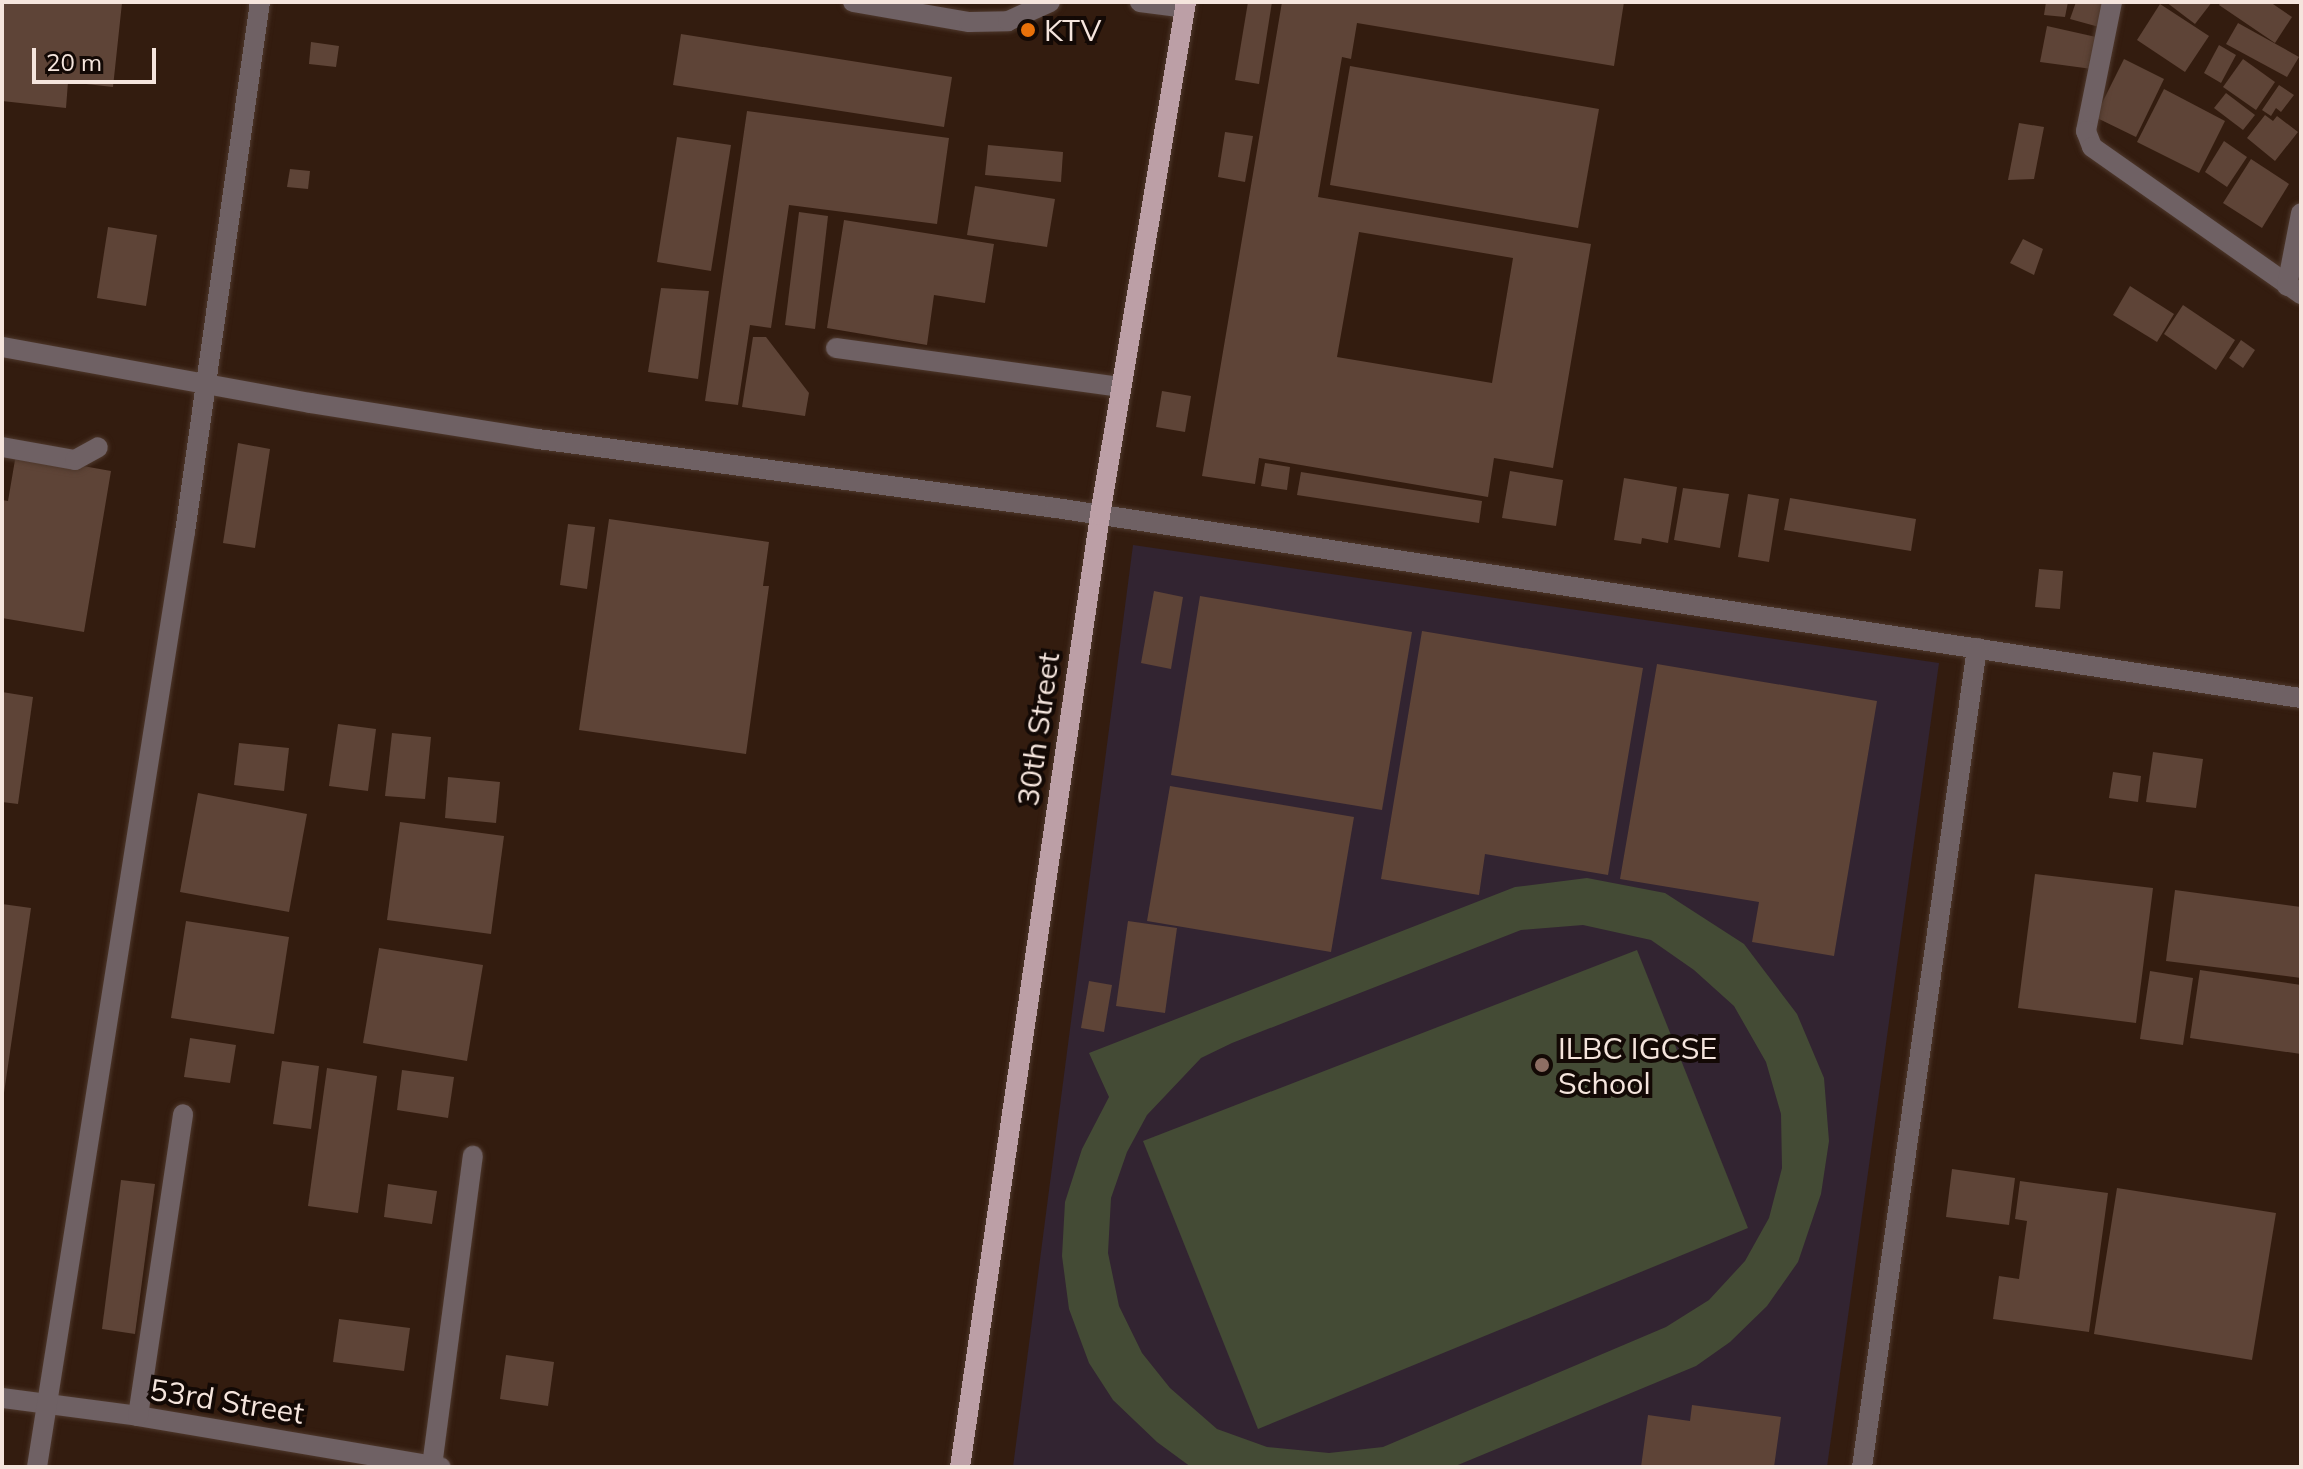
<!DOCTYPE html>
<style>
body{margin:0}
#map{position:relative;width:2303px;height:1469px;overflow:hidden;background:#331c0f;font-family:Mulish,sans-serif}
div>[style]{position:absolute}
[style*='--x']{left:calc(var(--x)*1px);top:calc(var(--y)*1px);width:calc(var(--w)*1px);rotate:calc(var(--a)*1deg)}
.education>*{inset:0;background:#322431}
.green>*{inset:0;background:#444b35}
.building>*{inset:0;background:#5e4437}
.roads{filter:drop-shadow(0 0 2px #4e382c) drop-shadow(0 0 2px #4e382c)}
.minor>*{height:20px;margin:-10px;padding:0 10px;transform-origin:10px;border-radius:10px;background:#6f6164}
.major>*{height:20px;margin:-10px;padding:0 10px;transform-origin:10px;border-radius:10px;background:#bc9fa6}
.dots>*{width:22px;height:22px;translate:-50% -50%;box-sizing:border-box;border:4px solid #130905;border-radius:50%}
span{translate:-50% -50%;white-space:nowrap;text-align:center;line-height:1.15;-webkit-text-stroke:8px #130905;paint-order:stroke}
.poi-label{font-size:30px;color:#f5e5dd}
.left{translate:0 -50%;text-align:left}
.street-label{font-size:30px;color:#f5e5dd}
.frame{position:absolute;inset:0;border:4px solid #f5e5dd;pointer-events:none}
.scale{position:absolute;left:32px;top:48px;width:124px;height:36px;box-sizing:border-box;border:4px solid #f5e5dd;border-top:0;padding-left:10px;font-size:24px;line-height:28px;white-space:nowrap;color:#f5e5dd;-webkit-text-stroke:6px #130905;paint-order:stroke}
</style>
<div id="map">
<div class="education">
<div style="clip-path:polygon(1133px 545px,1939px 663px,1827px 1467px,1013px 1467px)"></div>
</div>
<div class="green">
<div style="clip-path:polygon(evenodd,1587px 878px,1665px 893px,1744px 944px,1797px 1014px,1824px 1078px,1829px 1141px,1821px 1194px,1798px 1262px,1767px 1306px,1730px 1342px,1696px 1366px,1453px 1467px,1191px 1467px,1157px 1442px,1113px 1400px,1089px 1363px,1069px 1309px,1062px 1256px,1065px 1202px,1082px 1149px,1109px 1097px,1089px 1053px,1515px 887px,1587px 878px,1583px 925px,1651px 940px,1694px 970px,1734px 1006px,1766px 1062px,1781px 1114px,1782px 1168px,1769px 1218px,1745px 1261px,1709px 1300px,1666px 1327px,1383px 1447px,1329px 1453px,1267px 1447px,1217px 1429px,1170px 1388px,1142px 1353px,1119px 1306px,1108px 1253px,1111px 1198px,1127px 1152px,1147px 1115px,1201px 1058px,1232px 1043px,1521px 930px,1583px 925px)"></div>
<div style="clip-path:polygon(1637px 950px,1748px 1228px,1258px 1429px,1143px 1141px)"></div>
</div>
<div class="building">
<div style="clip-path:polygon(2px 2px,122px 3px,113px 87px,68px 82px,66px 108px,2px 101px)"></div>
<div style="clip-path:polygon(1248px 2px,1272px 2px,1259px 84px,1235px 80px)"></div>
<div style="clip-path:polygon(evenodd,1282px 2px,1624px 2px,1614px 66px,1357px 23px,1351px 59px,1342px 57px,1318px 197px,1591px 244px,1553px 468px,1494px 458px,1488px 497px,1259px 458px,1255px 484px,1202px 476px,1282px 2px,1359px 232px,1513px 258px,1492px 383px,1337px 357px,1359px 232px)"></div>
<div style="clip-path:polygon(2046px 2px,2068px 2px,2065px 17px,2044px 15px)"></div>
<div style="clip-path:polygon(2076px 2px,2102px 2px,2099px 27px,2070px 19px)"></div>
<div style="clip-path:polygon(2166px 2px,2212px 2px,2195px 24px)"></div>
<div style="clip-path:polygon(2221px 2px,2270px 2px,2292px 17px,2275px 43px,2219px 5px)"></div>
<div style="clip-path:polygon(2160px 4px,2209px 36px,2185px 72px,2137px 40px)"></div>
<div style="clip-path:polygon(2238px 23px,2299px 57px,2287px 77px,2226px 44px)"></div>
<div style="clip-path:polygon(2047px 26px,2096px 37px,2092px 69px,2040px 62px)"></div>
<div style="clip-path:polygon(681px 34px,952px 77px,944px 127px,673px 85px)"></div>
<div style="clip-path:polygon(311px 42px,339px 46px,336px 67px,309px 64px)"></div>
<div style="clip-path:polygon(2219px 45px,2236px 55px,2221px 83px,2204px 73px)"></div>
<div style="clip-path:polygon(2124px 59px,2164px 79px,2136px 137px,2095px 117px)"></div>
<div style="clip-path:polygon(2243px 59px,2275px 82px,2256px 110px,2223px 87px)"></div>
<div style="clip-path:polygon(1350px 66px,1599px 109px,1578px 228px,1330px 185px)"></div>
<div style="clip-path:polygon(2279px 85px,2294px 95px,2281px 112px,2276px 108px,2271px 116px,2262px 110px)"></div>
<div style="clip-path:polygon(2164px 89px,2225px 121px,2199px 173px,2137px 142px)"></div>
<div style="clip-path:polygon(2226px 93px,2255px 115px,2243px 130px,2214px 108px)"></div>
<div style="clip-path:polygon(747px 111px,949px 138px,937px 224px,789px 205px,771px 328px,750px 325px,738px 405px,705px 401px)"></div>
<div style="clip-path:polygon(2265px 115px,2273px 121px,2277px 116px,2298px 132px,2275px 161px,2247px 138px)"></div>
<div style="clip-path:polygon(2019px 123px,2044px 127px,2034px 179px,2008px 180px)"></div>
<div style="clip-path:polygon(1225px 132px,1253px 136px,1245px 182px,1218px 177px)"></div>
<div style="clip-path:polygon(677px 137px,731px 145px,711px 271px,657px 262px)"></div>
<div style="clip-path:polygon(2224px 141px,2247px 157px,2227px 187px,2205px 172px)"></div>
<div style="clip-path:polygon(988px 145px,1063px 152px,1061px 182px,985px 175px)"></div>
<div style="clip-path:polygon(2251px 159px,2289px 184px,2262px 228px,2223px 203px)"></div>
<div style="clip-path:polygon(290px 169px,310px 171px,308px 189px,287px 187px)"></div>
<div style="clip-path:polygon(975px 186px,1055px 199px,1047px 247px,967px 235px)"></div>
<div style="clip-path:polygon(799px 212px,828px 216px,815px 329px,785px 325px)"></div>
<div style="clip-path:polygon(844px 220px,994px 244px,985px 303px,934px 295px,927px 345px,827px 328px)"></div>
<div style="clip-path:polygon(108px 227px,157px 235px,146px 306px,97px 298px)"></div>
<div style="clip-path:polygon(2023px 239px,2043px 249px,2034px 275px,2010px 263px)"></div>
<div style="clip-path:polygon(2130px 286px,2174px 314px,2157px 342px,2113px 315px)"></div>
<div style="clip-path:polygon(661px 288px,709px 291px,698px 379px,648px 372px)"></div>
<div style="clip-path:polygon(2183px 305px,2235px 340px,2216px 370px,2164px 334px)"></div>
<div style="clip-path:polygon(753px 337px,766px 337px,809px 393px,805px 416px,742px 407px)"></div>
<div style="clip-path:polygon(2241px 340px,2255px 350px,2243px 368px,2229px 358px)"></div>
<div style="clip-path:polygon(1162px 391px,1191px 396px,1185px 432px,1156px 427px)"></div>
<div style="clip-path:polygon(238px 443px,270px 449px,255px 548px,223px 543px)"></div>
<div style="clip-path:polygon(16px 454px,111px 471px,84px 632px,2px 618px,2px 500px,8px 501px)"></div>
<div style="clip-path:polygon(1265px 463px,1290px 467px,1287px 490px,1261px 486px)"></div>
<div style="clip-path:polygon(1510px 471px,1563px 480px,1556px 526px,1502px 518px)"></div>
<div style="clip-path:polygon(1301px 472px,1482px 501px,1479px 523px,1297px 495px)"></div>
<div style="clip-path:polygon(1624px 478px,1677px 487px,1668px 543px,1642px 538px,1641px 544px,1614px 540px)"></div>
<div style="clip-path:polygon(1683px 488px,1729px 494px,1720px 548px,1674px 540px)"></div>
<div style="clip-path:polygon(1748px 494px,1779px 499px,1769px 562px,1738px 557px)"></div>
<div style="clip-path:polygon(1790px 498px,1916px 519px,1911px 551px,1784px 530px)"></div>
<div style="clip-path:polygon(609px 519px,769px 542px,763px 586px,769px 586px,746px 754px,579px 730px)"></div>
<div style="clip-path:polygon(568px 524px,595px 527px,587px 589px,560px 585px)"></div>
<div style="clip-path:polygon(2039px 569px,2063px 571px,2060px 609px,2035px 607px)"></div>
<div style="clip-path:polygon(1154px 591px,1183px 597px,1171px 669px,1141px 663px)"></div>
<div style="clip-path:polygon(1200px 596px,1412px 632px,1382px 810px,1171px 775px)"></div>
<div style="clip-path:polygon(1422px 631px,1643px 668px,1608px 875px,1485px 854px,1479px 895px,1381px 879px)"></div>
<div style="clip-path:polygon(1657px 664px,1877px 701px,1834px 956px,1752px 942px,1759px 902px,1620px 879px)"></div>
<div style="clip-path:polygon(2px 692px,33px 697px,18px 804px,2px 802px)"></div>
<div style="clip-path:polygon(338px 724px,376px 729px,368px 791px,329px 786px)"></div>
<div style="clip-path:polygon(392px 733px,431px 737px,425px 799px,385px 796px)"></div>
<div style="clip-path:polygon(239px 743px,289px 748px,284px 791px,234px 785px)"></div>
<div style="clip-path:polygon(2153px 752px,2203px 759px,2196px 808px,2146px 802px)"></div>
<div style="clip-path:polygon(2113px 772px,2141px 776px,2138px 802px,2109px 798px)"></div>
<div style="clip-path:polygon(448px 777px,500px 782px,496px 823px,445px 818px)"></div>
<div style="clip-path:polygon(1170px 786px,1354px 817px,1331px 952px,1147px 921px)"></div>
<div style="clip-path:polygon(198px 793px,307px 814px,289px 912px,180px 892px)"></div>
<div style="clip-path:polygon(400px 822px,504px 836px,491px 934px,387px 920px)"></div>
<div style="clip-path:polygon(2035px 874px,2153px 888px,2136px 1023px,2018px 1008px)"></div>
<div style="clip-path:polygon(2175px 890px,2301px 907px,2301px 978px,2166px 961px)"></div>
<div style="clip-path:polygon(2px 904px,31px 908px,4px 1093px,2px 1093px)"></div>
<div style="clip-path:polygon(186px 921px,289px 937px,274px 1034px,171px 1018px)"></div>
<div style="clip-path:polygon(1128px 921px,1177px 928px,1165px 1013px,1116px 1006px)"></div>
<div style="clip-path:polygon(379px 948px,483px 965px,467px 1061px,363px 1043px)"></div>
<div style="clip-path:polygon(2200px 970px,2301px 985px,2301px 1054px,2190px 1038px)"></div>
<div style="clip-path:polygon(2150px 971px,2193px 978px,2183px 1045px,2140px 1039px)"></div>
<div style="clip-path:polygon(1089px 981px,1112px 985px,1104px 1032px,1081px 1028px)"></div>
<div style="clip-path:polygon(190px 1038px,236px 1045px,230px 1083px,184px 1077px)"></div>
<div style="clip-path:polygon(282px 1061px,319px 1066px,311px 1129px,273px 1124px)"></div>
<div style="clip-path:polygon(327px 1068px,377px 1076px,358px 1213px,308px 1206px)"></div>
<div style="clip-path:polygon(402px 1070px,454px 1077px,448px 1118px,397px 1110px)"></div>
<div style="clip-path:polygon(1952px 1169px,2015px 1178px,2009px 1225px,1946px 1217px)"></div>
<div style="clip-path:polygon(121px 1180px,155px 1184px,135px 1334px,102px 1329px)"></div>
<div style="clip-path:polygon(2020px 1181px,2108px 1193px,2089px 1332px,1993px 1319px,1999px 1276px,2019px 1279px,2027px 1221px,2015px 1219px)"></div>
<div style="clip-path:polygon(388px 1184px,437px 1191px,432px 1224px,384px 1217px)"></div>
<div style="clip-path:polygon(2117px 1188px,2276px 1213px,2252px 1360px,2094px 1334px)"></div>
<div style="clip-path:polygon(339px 1319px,410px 1328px,404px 1371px,333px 1362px)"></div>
<div style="clip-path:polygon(506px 1355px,554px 1362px,548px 1406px,500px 1399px)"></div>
<div style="clip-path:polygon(1692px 1405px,1781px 1417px,1774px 1467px,1641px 1467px,1648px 1415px,1690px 1421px)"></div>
</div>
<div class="roads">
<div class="minor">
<div style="--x:853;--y:2;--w:118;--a:9.8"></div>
<div style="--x:969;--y:22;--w:39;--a:-1"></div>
<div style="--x:1008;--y:21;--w:46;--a:-24.3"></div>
<div style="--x:1140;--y:2;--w:45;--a:7.6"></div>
<div style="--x:2112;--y:2;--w:132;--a:101.4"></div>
<div style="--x:2086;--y:131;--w:17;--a:69"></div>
<div style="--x:2092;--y:147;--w:256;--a:35.1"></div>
<div style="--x:2287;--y:286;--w:74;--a:-79.1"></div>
<div style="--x:2;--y:347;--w:313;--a:10.3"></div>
<div style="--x:310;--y:403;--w:231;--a:9"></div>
<div style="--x:538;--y:439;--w:523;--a:7.59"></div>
<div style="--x:1056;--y:508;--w:1259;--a:8.68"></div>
<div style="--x:836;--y:348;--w:287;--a:7.8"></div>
<div style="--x:2;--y:447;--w:74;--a:10.1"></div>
<div style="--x:75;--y:460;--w:26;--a:-29"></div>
<div style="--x:2;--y:1398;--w:137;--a:7.5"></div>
<div style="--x:138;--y:1416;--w:307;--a:9.6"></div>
<div style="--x:138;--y:1416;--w:305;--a:-81.5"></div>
<div style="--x:432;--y:1466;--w:313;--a:-82.5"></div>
<div style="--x:37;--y:1467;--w:947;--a:-81.01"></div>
<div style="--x:185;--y:532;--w:535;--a:-81.95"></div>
<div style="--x:1862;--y:1467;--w:827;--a:-82.01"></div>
</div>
<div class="major">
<div style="--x:960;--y:1467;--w:962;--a:-81.63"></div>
<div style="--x:1100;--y:515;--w:520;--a:-80.48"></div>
</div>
</div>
<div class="dots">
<div style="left:1028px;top:30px;background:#e8710a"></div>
<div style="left:1542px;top:1065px;background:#8d6e63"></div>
</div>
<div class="poi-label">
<span class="left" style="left:1044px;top:30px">KTV</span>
<span class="left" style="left:1558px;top:1065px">ILBC IGCSE<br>School</span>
</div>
<div class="street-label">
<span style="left:1038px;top:729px;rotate:-82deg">30th Street</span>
<span style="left:227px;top:1401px;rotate:9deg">53rd Street</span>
</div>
<div class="frame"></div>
<div class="scale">20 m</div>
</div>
